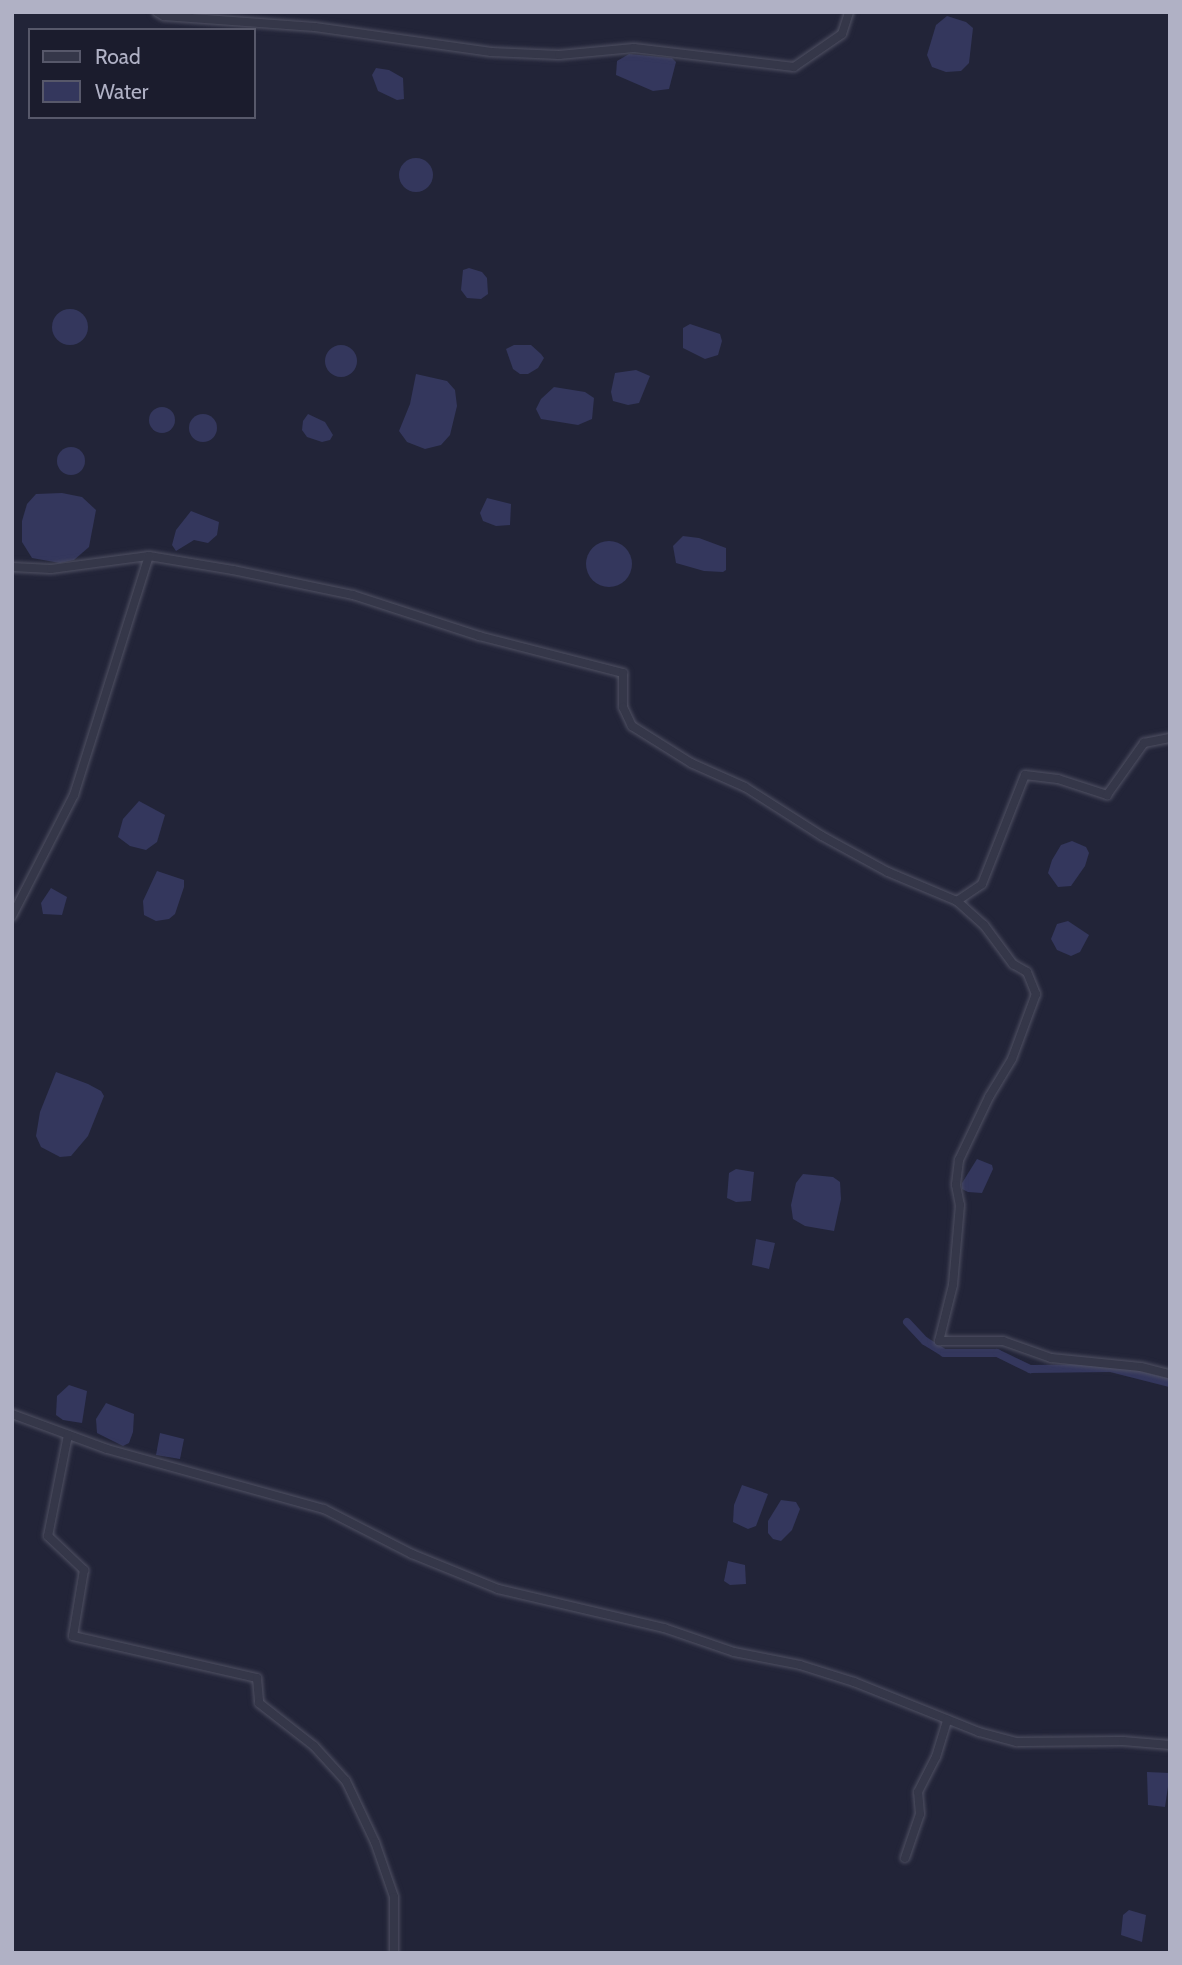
<!DOCTYPE html>
<style>
body{margin:0}
#map{position:relative;width:1182px;height:1965px;overflow:hidden;background:#222438;font-family:Cabin,sans-serif}
div>[style]{position:absolute}
[style*='--x']{left:calc(var(--x)*1px);top:calc(var(--y)*1px);width:calc(var(--w)*1px);rotate:calc(var(--a)*1deg)}
.water>*{inset:0;background:#34375d}
.round{border-radius:50%}
.canal>*{height:8px;margin:-4px;padding:0 4px;transform-origin:4px;border-radius:4px;background:#34375d}
.roads{filter:drop-shadow(0 0 2px #505163) drop-shadow(0 0 2px #505163)}
.minor>*{height:8px;margin:-4px;padding:0 4px;transform-origin:4px;border-radius:4px;background:#353749}
span{translate:-50% -50%;white-space:nowrap;text-align:center;line-height:1.15;-webkit-text-stroke:6px #1b1c2d;paint-order:stroke}
.frame{position:absolute;inset:0;border:14px solid #b0b1c5;pointer-events:none}
.legend{position:absolute;left:28px;top:28px;width:228px;height:91px;box-sizing:border-box;background:#1b1c2d;border:2px solid #57586a;margin:0;padding:9px 12px;list-style:none;font-size:21px;color:#b0b1c5}
.legend li{display:flex;align-items:center;gap:14px;height:35px}
.legend b{width:35px;border:2px solid #57586a}
</style>
<div id="map">
<div class="water">
<div style="clip-path:polygon(947px 16px,966px 22px,973px 28px,969px 63px,961px 71px,946px 72px,932px 67px,927px 55px,936px 25px)"></div>
<div style="clip-path:polygon(629px 54px,672px 58px,676px 62px,669px 89px,653px 91px,616px 75px,617px 61px)"></div>
<div style="clip-path:polygon(376px 68px,389px 70px,403px 78px,404px 99px,397px 100px,378px 91px,372px 75px)"></div>
<div class="round" style="left:399px;top:158px;width:34px;height:34px"></div>
<div style="clip-path:polygon(469px 268px,482px 272px,487px 278px,488px 294px,481px 299px,467px 298px,461px 290px,463px 270px)"></div>
<div class="round" style="left:52px;top:309px;width:36px;height:36px"></div>
<div style="clip-path:polygon(690px 324px,720px 334px,722px 341px,718px 355px,705px 359px,683px 348px,683px 328px)"></div>
<div class="round" style="left:325px;top:345px;width:32px;height:32px"></div>
<div style="clip-path:polygon(514px 345px,531px 345px,541px 354px,544px 358px,538px 368px,528px 374px,520px 374px,513px 369px,506px 349px)"></div>
<div style="clip-path:polygon(636px 370px,650px 376px,639px 403px,628px 405px,613px 401px,611px 392px,615px 373px)"></div>
<div style="clip-path:polygon(416px 374px,447px 381px,455px 390px,457px 406px,450px 435px,441px 445px,425px 449px,407px 442px,399px 431px,410px 404px)"></div>
<div style="clip-path:polygon(554px 387px,585px 392px,594px 398px,592px 419px,578px 425px,541px 419px,536px 409px,541px 399px)"></div>
<div class="round" style="left:149px;top:407px;width:26px;height:26px"></div>
<div class="round" style="left:189px;top:414px;width:28px;height:28px"></div>
<div style="clip-path:polygon(308px 414px,325px 422px,333px 435px,330px 440px,322px 442px,307px 437px,302px 430px,303px 421px)"></div>
<div class="round" style="left:57px;top:447px;width:28px;height:28px"></div>
<div style="clip-path:polygon(62px 493px,82px 497px,96px 510px,89px 547px,74px 560px,60px 563px,32px 558px,22px 542px,22px 521px,27px 504px,36px 494px)"></div>
<div style="clip-path:polygon(487px 498px,511px 504px,510px 525px,496px 526px,483px 521px,480px 513px)"></div>
<div style="clip-path:polygon(191px 511px,219px 522px,217px 535px,208px 543px,194px 540px,176px 551px,172px 545px,176px 530px)"></div>
<div style="clip-path:polygon(683px 536px,699px 538px,726px 548px,726px 570px,723px 572px,704px 571px,676px 563px,673px 546px)"></div>
<div class="round" style="left:586px;top:541px;width:46px;height:46px"></div>
<div style="clip-path:polygon(139px 801px,165px 815px,157px 842px,146px 850px,130px 846px,118px 837px,123px 819px)"></div>
<div style="clip-path:polygon(1072px 841px,1086px 847px,1089px 853px,1085px 866px,1071px 886px,1058px 887px,1048px 873px,1052px 860px,1061px 845px)"></div>
<div style="clip-path:polygon(157px 871px,184px 880px,184px 887px,175px 914px,169px 919px,156px 921px,144px 915px,143px 901px)"></div>
<div style="clip-path:polygon(51px 888px,67px 897px,62px 915px,43px 914px,41px 903px)"></div>
<div style="clip-path:polygon(1068px 921px,1089px 935px,1080px 952px,1071px 956px,1057px 950px,1051px 939px,1057px 924px)"></div>
<div style="clip-path:polygon(56px 1072px,88px 1084px,101px 1091px,104px 1096px,88px 1136px,71px 1156px,60px 1157px,41px 1147px,36px 1136px,40px 1112px)"></div>
<div style="clip-path:polygon(977px 1159px,992px 1165px,993px 1169px,982px 1193px,968px 1192px,962px 1189px,962px 1183px)"></div>
<div style="clip-path:polygon(736px 1169px,754px 1172px,751px 1201px,736px 1202px,727px 1198px,729px 1173px)"></div>
<div style="clip-path:polygon(803px 1174px,833px 1177px,840px 1182px,841px 1199px,834px 1231px,805px 1226px,793px 1219px,791px 1205px,796px 1183px)"></div>
<div style="clip-path:polygon(756px 1239px,775px 1243px,769px 1269px,752px 1265px)"></div>
<div style="clip-path:polygon(69px 1385px,87px 1391px,82px 1423px,63px 1420px,56px 1415px,57px 1396px)"></div>
<div style="clip-path:polygon(106px 1403px,134px 1414px,133px 1432px,129px 1443px,123px 1446px,97px 1433px,96px 1419px)"></div>
<div style="clip-path:polygon(160px 1433px,184px 1439px,180px 1459px,156px 1455px)"></div>
<div style="clip-path:polygon(742px 1485px,768px 1494px,756px 1526px,748px 1529px,733px 1522px,734px 1505px)"></div>
<div style="clip-path:polygon(781px 1500px,796px 1502px,800px 1509px,792px 1530px,781px 1541px,773px 1539px,768px 1533px,768px 1521px)"></div>
<div style="clip-path:polygon(728px 1561px,745px 1565px,746px 1584px,730px 1585px,724px 1581px)"></div>
<div style="clip-path:polygon(1147px 1772px,1170px 1773px,1165px 1807px,1148px 1805px)"></div>
<div style="clip-path:polygon(1129px 1910px,1146px 1915px,1142px 1942px,1121px 1935px,1123px 1915px)"></div>
</div>
<div class="canal">
<div style="--x:907;--y:1322;--w:26;--a:47"></div>
<div style="--x:925;--y:1341;--w:22;--a:32"></div>
<div style="--x:944;--y:1353;--w:53;--a:0"></div>
<div style="--x:997;--y:1353;--w:37;--a:26"></div>
<div style="--x:1030;--y:1369;--w:81;--a:-0.7"></div>
<div style="--x:1111;--y:1368;--w:61;--a:14.3"></div>
</div>
<div class="roads">
<div class="minor">
<div style="--x:157;--y:12;--w:8;--a:30"></div>
<div style="--x:164;--y:16;--w:151;--a:4.2"></div>
<div style="--x:315;--y:27;--w:178;--a:8.1"></div>
<div style="--x:491;--y:52;--w:68;--a:2.5"></div>
<div style="--x:559;--y:55;--w:75;--a:-5.3"></div>
<div style="--x:634;--y:48;--w:161;--a:6.8"></div>
<div style="--x:794;--y:67;--w:58;--a:-34.5"></div>
<div style="--x:842;--y:34;--w:23;--a:-72"></div>
<div style="--x:12;--y:567;--w:39;--a:3"></div>
<div style="--x:51;--y:569;--w:99;--a:-7.6"></div>
<div style="--x:149;--y:556;--w:85;--a:9.5"></div>
<div style="--x:233;--y:570;--w:123;--a:11.8"></div>
<div style="--x:353;--y:595;--w:133;--a:18"></div>
<div style="--x:479;--y:636;--w:149;--a:14.4"></div>
<div style="--x:623;--y:673;--w:34;--a:90"></div>
<div style="--x:623;--y:707;--w:21;--a:65"></div>
<div style="--x:632;--y:726;--w:70;--a:32.1"></div>
<div style="--x:691;--y:763;--w:59;--a:24"></div>
<div style="--x:745;--y:787;--w:91;--a:32.5"></div>
<div style="--x:822;--y:836;--w:75;--a:28.6"></div>
<div style="--x:888;--y:872;--w:75;--a:22.8"></div>
<div style="--x:957;--y:901;--w:30;--a:-34"></div>
<div style="--x:982;--y:884;--w:117;--a:-68.5"></div>
<div style="--x:1025;--y:775;--w:33;--a:7"></div>
<div style="--x:1058;--y:779;--w:52;--a:18.1"></div>
<div style="--x:1107;--y:795;--w:64;--a:-54.6"></div>
<div style="--x:1144;--y:743;--w:26;--a:-11"></div>
<div style="--x:957;--y:901;--w:36;--a:42"></div>
<div style="--x:984;--y:925;--w:49;--a:53.4"></div>
<div style="--x:1013;--y:964;--w:16;--a:30"></div>
<div style="--x:1027;--y:972;--w:24;--a:68"></div>
<div style="--x:1036;--y:994;--w:69;--a:110.3"></div>
<div style="--x:1012;--y:1059;--w:44;--a:121.2"></div>
<div style="--x:989;--y:1097;--w:70;--a:115.5"></div>
<div style="--x:959;--y:1160;--w:25;--a:97"></div>
<div style="--x:956;--y:1185;--w:20;--a:79"></div>
<div style="--x:960;--y:1205;--w:80;--a:95"></div>
<div style="--x:953;--y:1285;--w:58;--a:104"></div>
<div style="--x:939;--y:1341;--w:64;--a:0"></div>
<div style="--x:1003;--y:1341;--w:51;--a:19.5"></div>
<div style="--x:1051;--y:1358;--w:90;--a:5.7"></div>
<div style="--x:1141;--y:1367;--w:30;--a:14"></div>
<div style="--x:12;--y:916;--w:136;--a:-62.9"></div>
<div style="--x:74;--y:795;--w:250;--a:-72.6"></div>
<div style="--x:12;--y:1414;--w:101;--a:20.2"></div>
<div style="--x:107;--y:1449;--w:225;--a:15.5"></div>
<div style="--x:324;--y:1509;--w:99;--a:27.1"></div>
<div style="--x:412;--y:1554;--w:93;--a:22.1"></div>
<div style="--x:498;--y:1589;--w:171;--a:13.2"></div>
<div style="--x:664;--y:1628;--w:74;--a:18.9"></div>
<div style="--x:734;--y:1652;--w:67;--a:11.1"></div>
<div style="--x:800;--y:1665;--w:57;--a:17.5"></div>
<div style="--x:854;--y:1682;--w:135;--a:21.8"></div>
<div style="--x:979;--y:1732;--w:39;--a:15"></div>
<div style="--x:1017;--y:1742;--w:106;--a:-0.5"></div>
<div style="--x:1123;--y:1741;--w:47;--a:4.9"></div>
<div style="--x:68;--y:1435;--w:103;--a:101.2"></div>
<div style="--x:48;--y:1536;--w:50;--a:43.4"></div>
<div style="--x:84;--y:1570;--w:67;--a:99.5"></div>
<div style="--x:73;--y:1636;--w:189;--a:12.9"></div>
<div style="--x:257;--y:1678;--w:25;--a:85"></div>
<div style="--x:259;--y:1703;--w:70;--a:38"></div>
<div style="--x:314;--y:1746;--w:47;--a:47.6"></div>
<div style="--x:346;--y:1781;--w:68;--a:64.6"></div>
<div style="--x:375;--y:1842;--w:58;--a:70.9"></div>
<div style="--x:394;--y:1897;--w:56;--a:90"></div>
<div style="--x:905;--y:1858;--w:46;--a:-71.2"></div>
<div style="--x:920;--y:1814;--w:22;--a:-95"></div>
<div style="--x:918;--y:1792;--w:39;--a:-63"></div>
<div style="--x:936;--y:1757;--w:39;--a:-73"></div>
</div>
</div>
<div class="frame"></div>
<ul class="legend">
<li><b style="height:9px;background:#353749"></b>Road</li>
<li><b style="height:19px;background:#34375d"></b>Water</li>
</ul>
</div>
